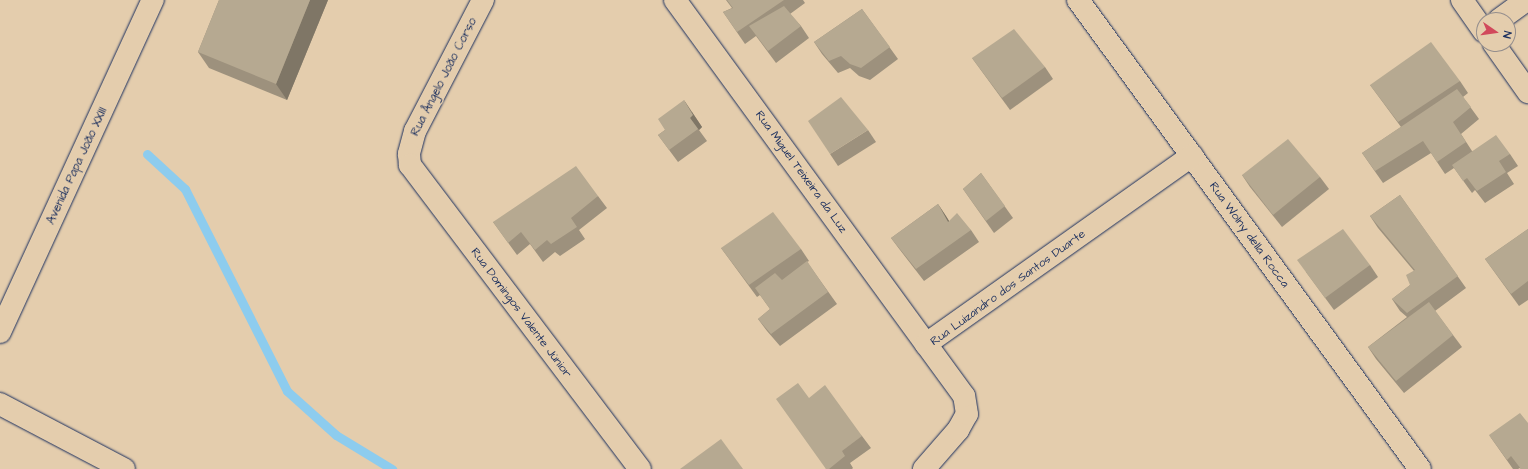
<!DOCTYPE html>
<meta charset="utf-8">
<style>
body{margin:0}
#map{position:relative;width:1528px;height:469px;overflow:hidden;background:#e4cdad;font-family:"Architects Daughter",sans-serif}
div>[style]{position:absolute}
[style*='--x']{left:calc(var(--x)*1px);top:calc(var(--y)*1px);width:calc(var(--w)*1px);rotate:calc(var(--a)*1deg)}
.stream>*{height:9px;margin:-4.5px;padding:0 4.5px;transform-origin:4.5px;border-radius:4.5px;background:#8dccee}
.roads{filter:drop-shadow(0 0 1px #1b2f5e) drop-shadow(0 0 1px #1b2f5e)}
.minor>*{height:22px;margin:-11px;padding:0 11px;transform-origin:11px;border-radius:11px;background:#e4cdad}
.secondary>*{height:22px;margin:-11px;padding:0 11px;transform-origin:11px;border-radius:11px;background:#e4cdad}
.wall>*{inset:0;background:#9d917d}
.shaded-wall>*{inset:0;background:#7f7666}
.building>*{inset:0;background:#b6a991}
span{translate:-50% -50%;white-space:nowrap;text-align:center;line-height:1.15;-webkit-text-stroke:3px #e4cdad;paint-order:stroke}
.street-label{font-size:12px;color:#1b2f5e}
.north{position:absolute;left:1476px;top:12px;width:40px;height:40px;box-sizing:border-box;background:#e4cdad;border:1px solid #948e8d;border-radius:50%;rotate:103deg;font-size:11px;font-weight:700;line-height:16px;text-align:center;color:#1b2f5e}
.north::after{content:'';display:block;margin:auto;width:14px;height:18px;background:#d1495b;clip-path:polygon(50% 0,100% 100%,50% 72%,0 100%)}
</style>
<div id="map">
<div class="stream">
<div style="--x:147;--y:154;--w:52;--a:42.6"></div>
<div style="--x:185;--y:189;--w:226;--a:63.2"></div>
<div style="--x:287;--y:391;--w:66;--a:41.9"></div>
<div style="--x:336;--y:435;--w:66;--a:31.3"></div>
</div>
<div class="roads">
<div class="minor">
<div style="--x:483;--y:0;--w:148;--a:117.4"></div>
<div style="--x:415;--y:131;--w:24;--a:105"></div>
<div style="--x:409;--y:154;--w:11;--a:85"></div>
<div style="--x:410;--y:165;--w:381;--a:52.9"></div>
<div style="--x:675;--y:0;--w:426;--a:53.9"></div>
<div style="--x:1078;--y:0;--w:580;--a:53.9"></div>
<div style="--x:1462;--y:0;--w:38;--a:55"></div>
<div style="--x:1499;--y:20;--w:34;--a:-36"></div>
<div style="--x:1494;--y:44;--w:59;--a:54.7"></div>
<div style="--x:0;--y:404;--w:140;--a:27.7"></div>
<div style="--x:924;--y:469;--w:52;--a:-48.9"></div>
<div style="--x:958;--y:430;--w:18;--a:-61"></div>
<div style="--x:967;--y:414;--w:18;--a:-99"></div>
<div style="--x:964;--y:396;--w:64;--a:-126.2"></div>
<div style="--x:926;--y:344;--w:326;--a:-35.3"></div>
</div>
<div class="secondary">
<div style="--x:0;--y:332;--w:366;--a:-65.3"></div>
</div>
</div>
<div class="wall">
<div style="clip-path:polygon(219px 0,328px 0,287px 100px,209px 68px,198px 52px)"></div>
<div style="clip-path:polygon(726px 0,803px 0,805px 3px,790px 14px,801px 26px,809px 38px,776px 63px,756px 36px,745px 44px,723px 12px,732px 8px)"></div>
<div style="clip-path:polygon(862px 9px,898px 59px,870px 80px,859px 76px,850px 68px,838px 73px,822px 54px,814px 42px)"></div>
<div style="clip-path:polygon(972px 58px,1045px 67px,1053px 79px,1010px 110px)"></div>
<div style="clip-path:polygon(1460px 81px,1468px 93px,1463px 97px,1479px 119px,1461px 134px,1472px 151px,1510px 154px,1518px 166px,1507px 173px,1514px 184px,1485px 203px,1475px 190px,1472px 193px,1454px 168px,1445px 174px,1431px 153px,1383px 183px,1362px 153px,1401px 127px,1370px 85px)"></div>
<div style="clip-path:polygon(692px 112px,702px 127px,699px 130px,707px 141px,678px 162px,658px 135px,665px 130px)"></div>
<div style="clip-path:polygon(868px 130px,876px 142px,838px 166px,830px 154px)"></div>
<div style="clip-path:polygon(981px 173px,1013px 218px,994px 233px,963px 189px)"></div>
<div style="clip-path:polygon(1242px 175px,1320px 177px,1329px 189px,1282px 227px,1250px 187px)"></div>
<div style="clip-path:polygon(1400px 195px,1466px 288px,1435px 311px,1462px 347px,1404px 393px,1376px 359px,1368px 347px,1407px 317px,1400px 311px,1392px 299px,1410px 285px,1414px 271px,1378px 228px,1370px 216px)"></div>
<div style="clip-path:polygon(598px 196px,607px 208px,579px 230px,585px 239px,560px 256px,555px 252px,543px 262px,530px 244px,517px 255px,493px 222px)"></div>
<div style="clip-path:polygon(938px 204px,949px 221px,971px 230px,979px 242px,924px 281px,900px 250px,891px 238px)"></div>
<div style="clip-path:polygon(1528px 229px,1528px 300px,1519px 306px,1485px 259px)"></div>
<div style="clip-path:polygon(721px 248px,801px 249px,809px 261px,807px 262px,837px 304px,780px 346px,767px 331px,758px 319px,770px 309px,760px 295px,757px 297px)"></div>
<div style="clip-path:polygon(1370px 265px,1378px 277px,1334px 310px,1306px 272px)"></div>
<div style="clip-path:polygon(809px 398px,862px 436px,871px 448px,850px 463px,853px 468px,852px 469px,826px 469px)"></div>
<div style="clip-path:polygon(1489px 435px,1528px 469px,1521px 469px,1520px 468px,1518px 469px,1513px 469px)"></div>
</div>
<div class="shaded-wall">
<div style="clip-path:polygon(310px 0,328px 0,287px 100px,276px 84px)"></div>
<div style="clip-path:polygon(684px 100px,702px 127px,699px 130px,690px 118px)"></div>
<div style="clip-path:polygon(938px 204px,946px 216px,957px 234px,948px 222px)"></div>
</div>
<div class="building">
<div style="clip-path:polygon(219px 0,310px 0,276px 84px,198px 52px)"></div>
<div style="clip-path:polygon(727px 0,784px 0,737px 32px,723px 12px,733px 8px)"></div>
<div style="clip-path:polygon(784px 6px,801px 26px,768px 51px,749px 26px)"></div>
<div style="clip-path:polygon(862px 9px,890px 47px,861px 68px,850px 64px,841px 56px,829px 61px,814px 42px)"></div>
<div style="clip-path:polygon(1014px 29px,1045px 67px,1002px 98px,972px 58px)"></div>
<div style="clip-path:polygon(1431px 42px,1460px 81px,1398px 122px,1370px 85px)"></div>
<div style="clip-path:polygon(1457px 89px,1471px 107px,1453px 122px,1466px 142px,1437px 162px,1423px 141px,1375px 171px,1362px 153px)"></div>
<div style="clip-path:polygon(841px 97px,868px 130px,830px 154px,808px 121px)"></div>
<div style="clip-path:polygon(684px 100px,693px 115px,690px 118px,698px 129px,669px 150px,658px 135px,665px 130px,658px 119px)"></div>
<div style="clip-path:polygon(1496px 135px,1510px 154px,1499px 161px,1506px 172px,1477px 191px,1467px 178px,1463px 181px,1452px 165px)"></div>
<div style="clip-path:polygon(1288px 139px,1320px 177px,1273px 215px,1242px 175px)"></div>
<div style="clip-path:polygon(576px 166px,598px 196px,571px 218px,577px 227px,551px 244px,547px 240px,535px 250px,521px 232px,508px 243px,493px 222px)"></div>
<div style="clip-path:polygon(981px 173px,1005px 206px,986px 221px,963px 189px)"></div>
<div style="clip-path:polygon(1400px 195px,1458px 276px,1407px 313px,1392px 299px,1410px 285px,1406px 275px,1415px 270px,1370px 216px)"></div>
<div style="clip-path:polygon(938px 204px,948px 222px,957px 213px,971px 230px,916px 269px,891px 238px)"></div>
<div style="clip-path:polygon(773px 212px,801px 249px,749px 285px,721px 248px)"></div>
<div style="clip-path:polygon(1343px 229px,1370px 265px,1325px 298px,1297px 260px)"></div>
<div style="clip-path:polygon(1528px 229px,1528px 281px,1511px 294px,1485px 259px)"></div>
<div style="clip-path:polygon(807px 261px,828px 292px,771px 334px,758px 319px,770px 309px,755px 288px,775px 273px,782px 280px)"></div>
<div style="clip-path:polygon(1429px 302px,1453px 335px,1396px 381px,1368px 347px)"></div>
<div style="clip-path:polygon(798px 383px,809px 398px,825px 385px,862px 436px,842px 451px,845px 456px,829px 469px,826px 469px,776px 399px)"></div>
<div style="clip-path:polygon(1520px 413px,1528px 423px,1528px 469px,1521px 469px,1511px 456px,1507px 460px,1489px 435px)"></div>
<div style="clip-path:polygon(721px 439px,743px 469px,680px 469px)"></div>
</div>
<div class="street-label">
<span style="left:444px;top:77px;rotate:-63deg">Rua Ângelo João Corso</span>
<span style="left:77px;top:166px;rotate:-65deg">Avenida Papa João XXIII</span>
<span style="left:801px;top:172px;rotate:54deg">Rua Miguel Teixeira da Luz</span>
<span style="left:1249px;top:235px;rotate:54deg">Rua Wolny della Rocca</span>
<span style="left:1008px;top:288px;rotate:-36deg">Rua Luizandro dos Santos Duarte</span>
<span style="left:521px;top:313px;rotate:53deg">Rua Domingos Valente Júnior</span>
</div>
<div class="north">N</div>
</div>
